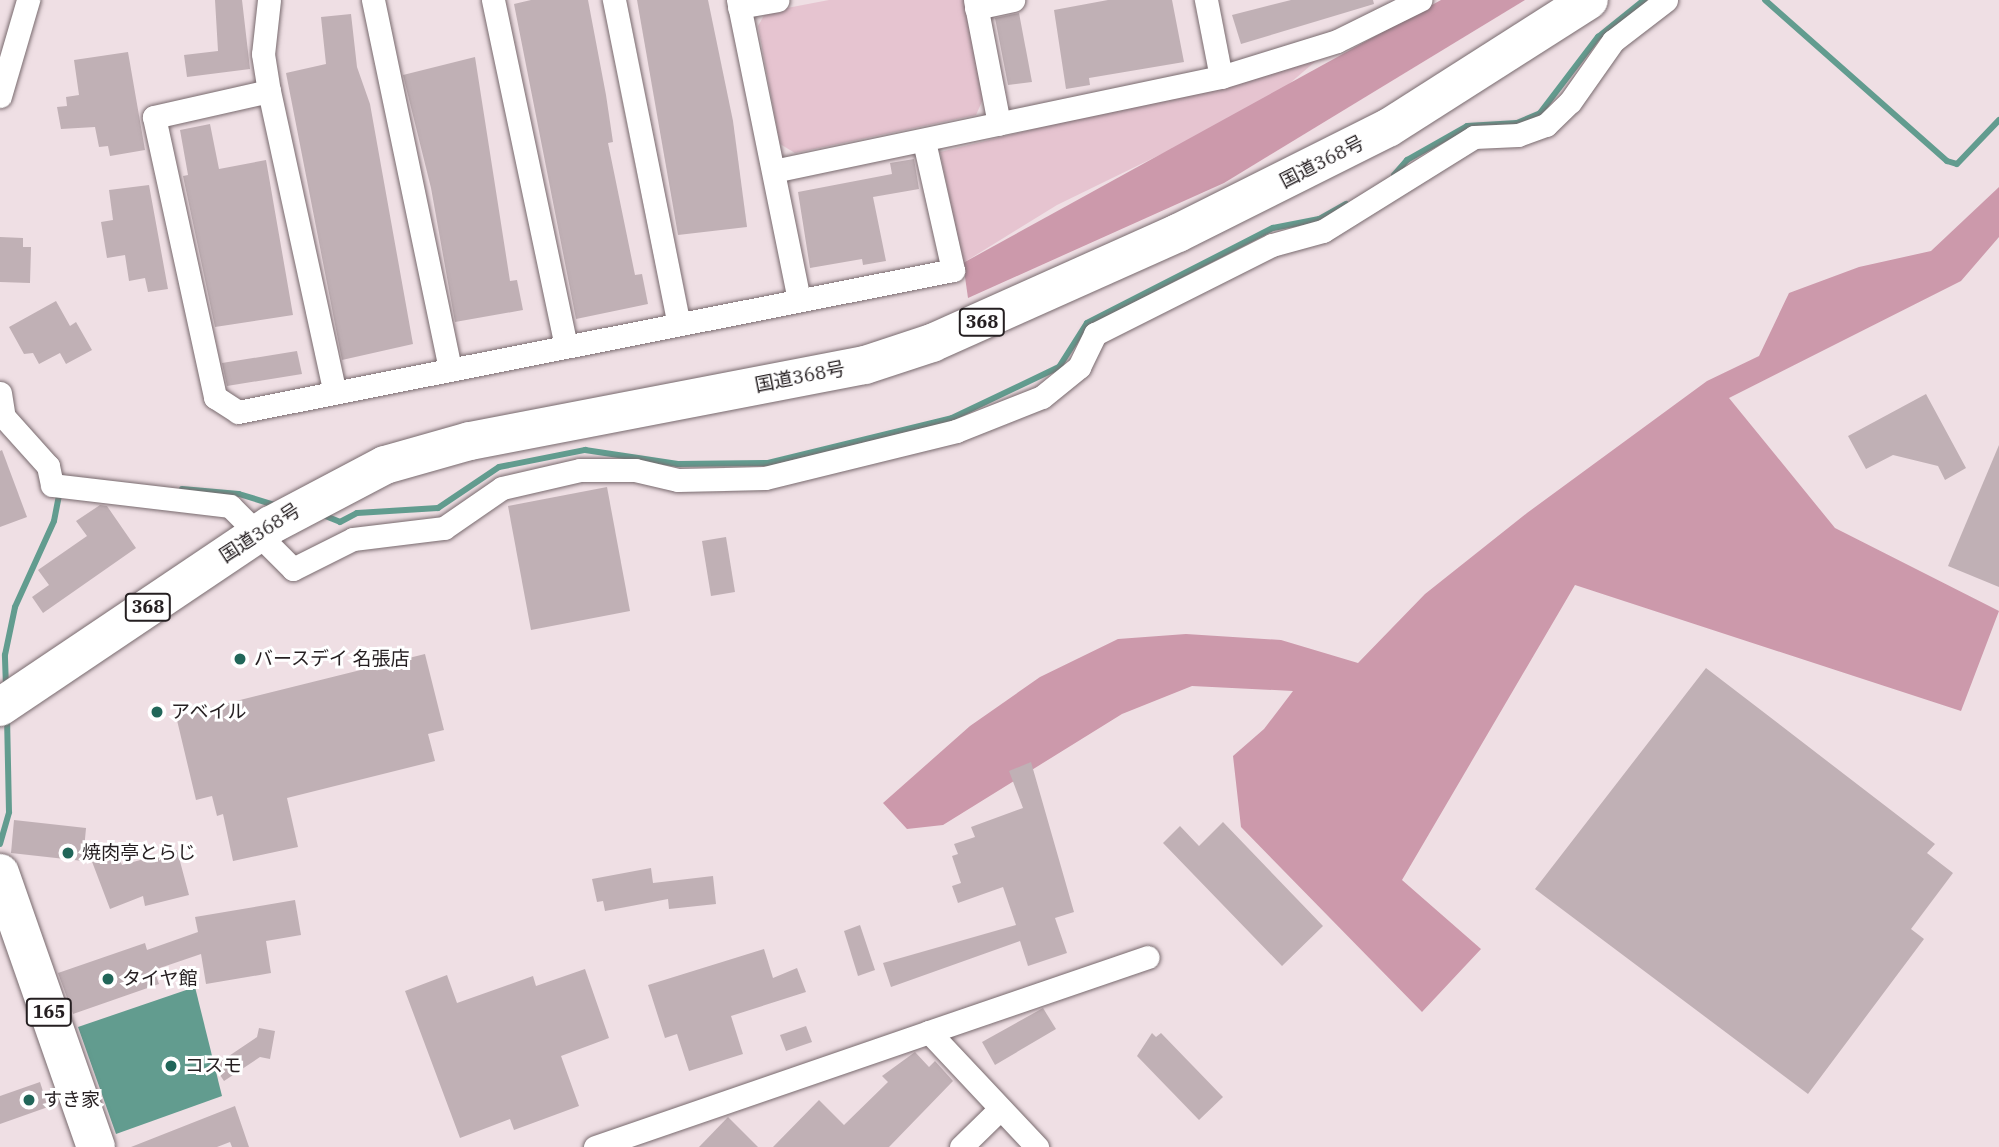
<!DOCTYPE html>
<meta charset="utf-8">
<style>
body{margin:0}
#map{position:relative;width:1999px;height:1147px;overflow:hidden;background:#efdfe4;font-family:"IBM Plex Serif","Noto Sans JP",serif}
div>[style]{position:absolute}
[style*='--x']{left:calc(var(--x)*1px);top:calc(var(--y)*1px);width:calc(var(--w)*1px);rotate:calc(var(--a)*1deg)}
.green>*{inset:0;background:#e6c4d0}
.forest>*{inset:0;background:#cc99ab}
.water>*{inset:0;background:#629c8f}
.stream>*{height:6px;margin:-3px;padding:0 3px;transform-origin:3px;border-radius:3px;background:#629c8f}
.building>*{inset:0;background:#c0b0b5}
.roads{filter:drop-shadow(0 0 2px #786a6e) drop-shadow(0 0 2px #786a6e)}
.minor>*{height:23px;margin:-11.5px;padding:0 11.5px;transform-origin:11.5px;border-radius:11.5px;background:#fff}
.trunk>*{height:38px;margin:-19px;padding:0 19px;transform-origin:19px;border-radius:19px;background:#fff}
.dots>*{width:19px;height:19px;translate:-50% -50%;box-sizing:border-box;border:4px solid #fff;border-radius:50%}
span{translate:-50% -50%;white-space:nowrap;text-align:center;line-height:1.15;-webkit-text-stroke:6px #fff;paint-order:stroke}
.shield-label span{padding:2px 5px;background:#fff;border:2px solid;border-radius:5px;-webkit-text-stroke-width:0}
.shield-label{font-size:18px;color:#251f21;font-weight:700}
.street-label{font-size:19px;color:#251f21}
.poi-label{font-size:19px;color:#251f21}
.left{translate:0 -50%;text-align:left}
</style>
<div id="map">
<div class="green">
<div style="clip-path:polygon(829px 0,964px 0,984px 97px,976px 115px,795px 153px,780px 144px,758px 26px,766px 12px)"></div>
<div style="clip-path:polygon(1317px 60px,1268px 102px,1057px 205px,963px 263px,940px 152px)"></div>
</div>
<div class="forest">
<div style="clip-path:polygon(1441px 0,1525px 0,1224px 183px,968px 298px,963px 263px)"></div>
<div style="clip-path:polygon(1999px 187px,1999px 237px,1961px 281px,1729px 398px,1835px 528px,1999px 611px,1961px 711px,1575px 585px,1402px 880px,1481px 949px,1422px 1012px,1241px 827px,1233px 756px,1264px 729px,1293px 691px,1192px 686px,1122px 714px,943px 825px,907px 829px,883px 803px,970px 726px,1040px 677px,1118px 639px,1186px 634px,1281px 640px,1358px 663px,1425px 594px,1527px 513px,1707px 381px,1759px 356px,1789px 293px,1859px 267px,1931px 251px)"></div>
</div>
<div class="water">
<div style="clip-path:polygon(195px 987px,222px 1096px,116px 1134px,78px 1027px)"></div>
</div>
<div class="stream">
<div style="--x:1765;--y:0;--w:243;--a:41.5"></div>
<div style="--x:1947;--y:161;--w:10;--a:17"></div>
<div style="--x:1957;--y:164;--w:61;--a:-46.3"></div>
<div style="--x:1394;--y:175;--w:20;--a:-49"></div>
<div style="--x:1407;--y:160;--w:69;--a:-29.5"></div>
<div style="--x:1467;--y:126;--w:50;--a:-3.4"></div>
<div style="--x:1517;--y:123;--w:25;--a:-23"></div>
<div style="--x:1540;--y:113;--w:96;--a:-52.7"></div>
<div style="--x:1598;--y:37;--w:59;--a:-38.8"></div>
<div style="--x:182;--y:489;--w:57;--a:5"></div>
<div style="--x:239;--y:494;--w:41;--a:17.1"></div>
<div style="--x:323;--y:515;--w:18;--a:22"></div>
<div style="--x:340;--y:522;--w:19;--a:-28"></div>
<div style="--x:357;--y:513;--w:81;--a:-3.5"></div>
<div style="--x:438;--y:508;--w:73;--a:-33.9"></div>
<div style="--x:499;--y:467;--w:88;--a:-11.2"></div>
<div style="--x:585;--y:450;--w:94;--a:8.6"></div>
<div style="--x:678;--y:464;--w:90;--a:-0.6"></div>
<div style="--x:768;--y:463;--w:189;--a:-13.7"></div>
<div style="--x:952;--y:418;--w:119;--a:-25.5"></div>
<div style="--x:1059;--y:367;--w:52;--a:-57.5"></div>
<div style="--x:1087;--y:323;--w:209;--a:-27.1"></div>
<div style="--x:1273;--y:228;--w:47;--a:-11.1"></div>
<div style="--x:1319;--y:219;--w:31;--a:-29"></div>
<div style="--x:6;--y:687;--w:32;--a:-92"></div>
<div style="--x:5;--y:655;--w:49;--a:-78.2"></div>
<div style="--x:15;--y:607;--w:94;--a:-65.6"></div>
<div style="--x:54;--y:521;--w:31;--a:-79"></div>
<div style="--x:0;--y:844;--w:33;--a:-74"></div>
<div style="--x:9;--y:812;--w:93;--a:-91.2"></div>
</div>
<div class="building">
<div style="clip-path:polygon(215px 0,242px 0,250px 69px,187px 77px,184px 55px,218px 51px)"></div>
<div style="clip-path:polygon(531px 0,588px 0,606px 95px,613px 142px,608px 143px,635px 275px,642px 274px,648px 304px,576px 319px,514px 4px)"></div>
<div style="clip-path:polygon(637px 0,708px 0,733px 121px,747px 227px,678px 235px)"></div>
<div style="clip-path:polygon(1108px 0,1172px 0,1184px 62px,1089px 78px,1090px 85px,1066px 89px,1054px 10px)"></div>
<div style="clip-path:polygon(1291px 0,1373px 0,1374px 4px,1241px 44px,1232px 15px)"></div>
<div style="clip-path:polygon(1019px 13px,1032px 82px,1008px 85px,995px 18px)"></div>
<div style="clip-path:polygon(351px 14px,357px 67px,370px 104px,413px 344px,342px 360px,286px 73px,326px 64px,321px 17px)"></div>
<div style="clip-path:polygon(128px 52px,145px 150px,110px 156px,108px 146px,99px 147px,95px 127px,61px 129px,57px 107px,67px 106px,66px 97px,79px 95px,74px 60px)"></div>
<div style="clip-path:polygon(475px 57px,510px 281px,517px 280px,523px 310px,455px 322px,431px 188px,403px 75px)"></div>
<div style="clip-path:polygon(210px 124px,219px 169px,266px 160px,293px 315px,215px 327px,183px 176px,188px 175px,180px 130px)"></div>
<div style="clip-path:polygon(914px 159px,919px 189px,873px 197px,886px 261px,863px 265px,862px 259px,810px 268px,798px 192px,892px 174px,890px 163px)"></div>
<div style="clip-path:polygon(149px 185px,168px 289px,148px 292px,145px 278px,129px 281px,125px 255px,107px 258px,101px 222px,113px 220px,109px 190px)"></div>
<div style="clip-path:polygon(0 237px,23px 238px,23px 247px,31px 247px,30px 283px,0 282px)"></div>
<div style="clip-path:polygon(56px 301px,70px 326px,76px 322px,92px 350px,66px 364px,60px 353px,39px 364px,33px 353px,24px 354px,9px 327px)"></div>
<div style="clip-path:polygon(297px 351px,302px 374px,227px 386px,222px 363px)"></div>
<div style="clip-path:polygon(1926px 394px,1966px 468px,1945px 480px,1938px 466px,1893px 455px,1866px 469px,1848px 436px)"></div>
<div style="clip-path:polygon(1999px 445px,1999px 587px,1948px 566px)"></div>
<div style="clip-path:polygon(2px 450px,27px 517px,0 527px,0 451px)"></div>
<div style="clip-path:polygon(607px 487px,630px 611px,531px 630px,508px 506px)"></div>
<div style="clip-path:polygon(100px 505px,107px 506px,136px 548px,43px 613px,32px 597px,49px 585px,38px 570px,87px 536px,76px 521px)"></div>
<div style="clip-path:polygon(726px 537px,735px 592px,711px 596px,702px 541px)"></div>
<div style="clip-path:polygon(425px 654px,444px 730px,428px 734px,435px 761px,287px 798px,298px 847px,233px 861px,223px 814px,217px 816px,212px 796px,196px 800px,176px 716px)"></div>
<div style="clip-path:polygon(1706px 668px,1935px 844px,1927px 853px,1953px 873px,1911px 929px,1924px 939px,1808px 1094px,1535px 889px)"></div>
<div style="clip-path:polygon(1031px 762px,1074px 912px,1055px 918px,1067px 953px,1028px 966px,1020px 941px,891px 987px,883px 963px,1016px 925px,1003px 887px,958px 903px,952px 886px,961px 883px,952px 856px,958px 854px,954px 844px,975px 837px,971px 827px,1023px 808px,1009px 771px)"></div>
<div style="clip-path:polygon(14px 820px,86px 828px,83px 861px,11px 853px)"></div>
<div style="clip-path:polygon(1223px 822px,1323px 926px,1282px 966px,1163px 843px,1180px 826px,1199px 846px)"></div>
<div style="clip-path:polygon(116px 849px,122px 865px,177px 850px,189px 895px,145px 906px,143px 896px,110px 909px,91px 859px)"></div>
<div style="clip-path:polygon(651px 868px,653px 883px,713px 876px,716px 904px,669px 909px,668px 899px,605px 911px,603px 901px,597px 902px,592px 879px)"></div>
<div style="clip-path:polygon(295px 900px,301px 935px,266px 941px,271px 973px,206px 984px,201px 954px,154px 970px,159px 984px,73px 1014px,58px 973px,145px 943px,147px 950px,198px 932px,195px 917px)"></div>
<div style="clip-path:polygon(860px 925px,875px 970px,858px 976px,844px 931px)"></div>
<div style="clip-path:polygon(764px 949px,773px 978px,797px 968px,806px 992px,731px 1016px,743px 1054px,689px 1071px,677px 1034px,665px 1038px,648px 985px)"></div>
<div style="clip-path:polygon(585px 969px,609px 1038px,561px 1056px,579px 1106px,514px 1130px,510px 1119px,460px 1138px,405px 991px,447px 975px,457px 1003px,533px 976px,536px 986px)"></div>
<div style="clip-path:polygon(1043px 1008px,1056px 1029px,995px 1065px,982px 1042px)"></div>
<div style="clip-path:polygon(806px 1026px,812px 1042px,786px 1051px,780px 1035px)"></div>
<div style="clip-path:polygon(259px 1028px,275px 1031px,270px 1059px,260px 1057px,224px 1081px,214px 1066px,257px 1037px)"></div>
<div style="clip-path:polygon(1152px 1033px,1156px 1037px,1161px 1033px,1223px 1097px,1199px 1120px,1137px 1056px)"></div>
<div style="clip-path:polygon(915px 1052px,929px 1067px,935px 1061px,953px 1081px,889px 1147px,773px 1147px,819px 1100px,844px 1125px,888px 1082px,882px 1076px)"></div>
<div style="clip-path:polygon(40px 1082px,48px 1107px,0 1124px,0 1096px)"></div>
<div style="clip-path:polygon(235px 1106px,249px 1147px,232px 1147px,230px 1142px,217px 1147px,131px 1147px)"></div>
<div style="clip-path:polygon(728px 1117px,758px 1147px,699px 1147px)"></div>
</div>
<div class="roads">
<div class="minor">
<div style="--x:269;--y:0;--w:54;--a:96.3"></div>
<div style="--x:263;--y:54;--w:37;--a:81"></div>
<div style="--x:269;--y:91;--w:118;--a:167.3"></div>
<div style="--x:154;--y:117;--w:287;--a:77.7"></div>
<div style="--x:215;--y:397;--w:27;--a:33"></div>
<div style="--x:238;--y:412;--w:729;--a:-11.23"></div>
<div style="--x:953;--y:270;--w:132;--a:-102.7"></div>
<div style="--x:373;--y:0;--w:377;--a:78.2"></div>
<div style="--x:493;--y:0;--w:353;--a:78.1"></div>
<div style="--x:614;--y:0;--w:330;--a:78.7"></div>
<div style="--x:738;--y:0;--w:306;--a:78.5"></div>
<div style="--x:975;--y:0;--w:126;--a:79"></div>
<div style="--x:1206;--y:0;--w:78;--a:79"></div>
<div style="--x:739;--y:7;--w:39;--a:-10"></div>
<div style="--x:976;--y:8;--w:38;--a:-12"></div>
<div style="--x:269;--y:91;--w:306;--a:77.7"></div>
<div style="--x:0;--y:96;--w:100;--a:-73.7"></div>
<div style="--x:774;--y:171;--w:457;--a:-11.9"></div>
<div style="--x:1221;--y:77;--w:121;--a:-17.2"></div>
<div style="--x:1337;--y:41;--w:93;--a:-26.3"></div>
<div style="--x:0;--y:393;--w:24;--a:81"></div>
<div style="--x:4;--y:417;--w:66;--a:48.1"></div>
<div style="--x:48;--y:466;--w:19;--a:78"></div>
<div style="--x:52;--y:485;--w:179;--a:6.7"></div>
<div style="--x:230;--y:506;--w:89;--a:45"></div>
<div style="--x:293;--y:569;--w:67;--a:-26.6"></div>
<div style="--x:353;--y:539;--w:92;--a:-6.9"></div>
<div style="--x:444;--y:528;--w:70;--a:-34.6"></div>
<div style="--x:502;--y:488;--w:80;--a:-13"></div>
<div style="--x:580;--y:470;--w:55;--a:0"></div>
<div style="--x:635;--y:470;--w:44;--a:13.1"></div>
<div style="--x:678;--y:480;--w:87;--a:-1.3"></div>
<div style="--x:765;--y:478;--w:197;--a:-13.8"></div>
<div style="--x:956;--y:431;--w:92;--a:-21.6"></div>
<div style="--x:1042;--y:397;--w:48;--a:-39"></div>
<div style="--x:1079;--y:367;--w:37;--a:-64"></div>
<div style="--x:1095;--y:334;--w:198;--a:-26.7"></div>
<div style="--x:1272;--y:245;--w:53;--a:-15.4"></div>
<div style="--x:1323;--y:231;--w:178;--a:-31.9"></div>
<div style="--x:1474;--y:137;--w:44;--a:-2.6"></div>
<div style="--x:1518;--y:135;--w:30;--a:-20"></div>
<div style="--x:1546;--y:125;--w:33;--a:-44"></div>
<div style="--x:1570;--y:102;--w:75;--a:-54.8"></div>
<div style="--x:1613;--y:41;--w:67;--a:-37.7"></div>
<div style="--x:929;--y:1032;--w:231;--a:-18.9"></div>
<div style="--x:595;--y:1147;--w:353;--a:-19"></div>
<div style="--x:929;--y:1032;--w:158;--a:46.8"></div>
<div style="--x:961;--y:1147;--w:54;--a:-44.3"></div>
</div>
<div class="trunk">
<div style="--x:0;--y:707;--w:326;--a:-33.9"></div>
<div style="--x:271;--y:525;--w:129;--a:-27.8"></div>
<div style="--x:385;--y:465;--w:88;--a:-15.8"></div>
<div style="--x:470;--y:441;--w:402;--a:-10.9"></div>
<div style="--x:865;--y:365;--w:71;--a:-18.2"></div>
<div style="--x:932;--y:343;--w:269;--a:-24.1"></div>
<div style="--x:1178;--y:233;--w:235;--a:-26.6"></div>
<div style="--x:1388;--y:128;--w:238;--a:-32.5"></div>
<div style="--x:0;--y:873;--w:290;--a:70.7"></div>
</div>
</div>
<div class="dots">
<div style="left:240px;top:659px;background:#216659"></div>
<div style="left:157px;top:712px;background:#216659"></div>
<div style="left:68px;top:853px;background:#216659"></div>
<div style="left:108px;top:979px;background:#216659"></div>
<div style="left:171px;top:1066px;background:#216659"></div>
<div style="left:29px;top:1100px;background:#216659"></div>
</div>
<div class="shield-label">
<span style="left:982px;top:322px">368</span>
<span style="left:148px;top:607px">368</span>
<span style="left:49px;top:1012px">165</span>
</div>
<div class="street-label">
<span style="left:1322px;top:162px;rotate:-27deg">国道368号</span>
<span style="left:800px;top:377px;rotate:-11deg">国道368号</span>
<span style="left:260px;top:533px;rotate:-33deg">国道368号</span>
</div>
<div class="poi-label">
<span class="left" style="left:254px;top:659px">バースデイ 名張店</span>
<span class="left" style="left:171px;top:712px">アベイル</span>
<span class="left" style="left:82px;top:853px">焼肉亭とらじ</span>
<span class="left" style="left:122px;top:979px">タイヤ館</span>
<span class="left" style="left:185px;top:1066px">コスモ</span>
<span class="left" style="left:43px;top:1100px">すき家</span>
</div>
</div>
